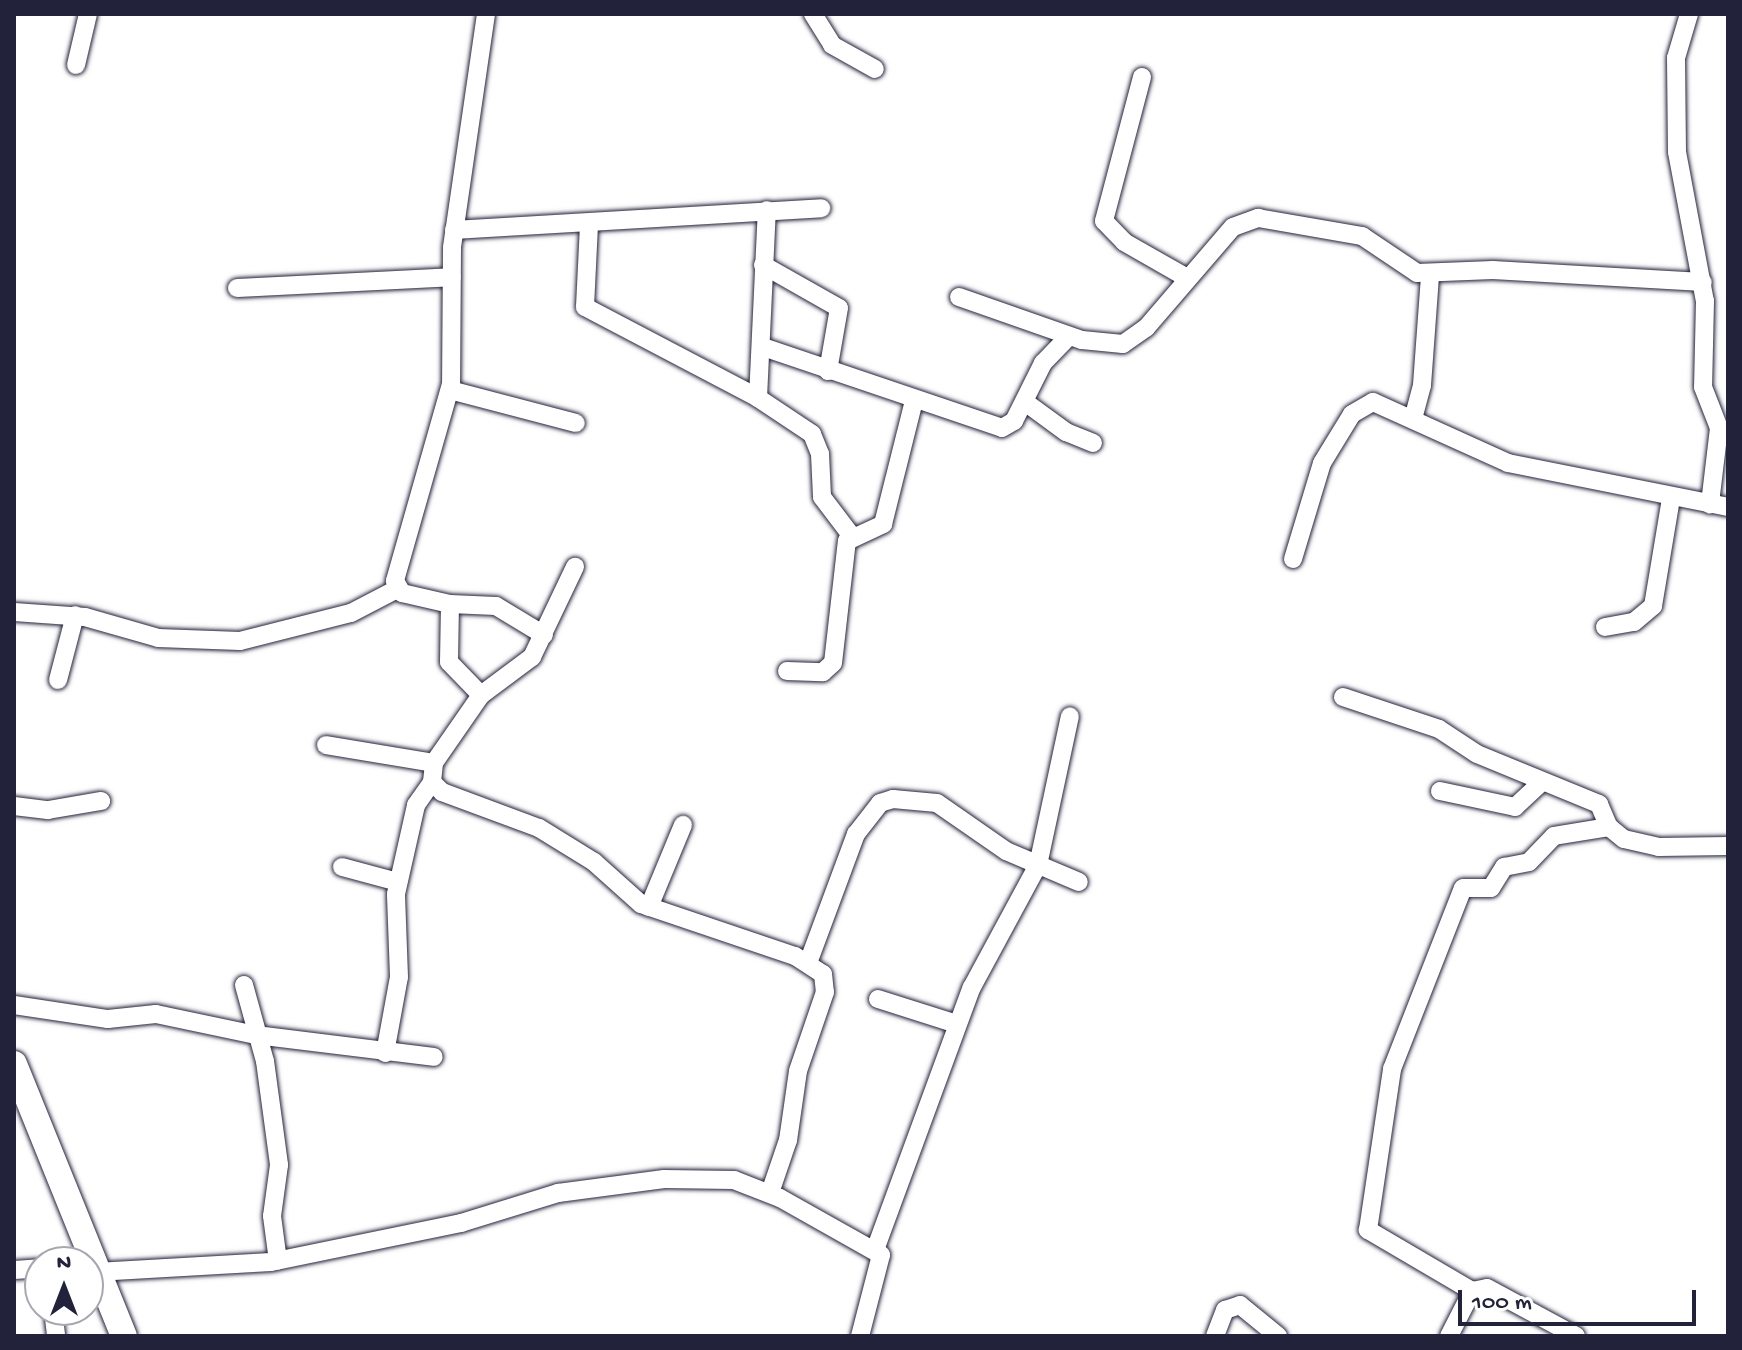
<!DOCTYPE html>
<style>
body{margin:0}
#map{position:relative;width:1742px;height:1350px;overflow:hidden;background:#fff;font-family:"Gochi Hand",sans-serif}
div>[style]{position:absolute}
[style*='--x']{left:calc(var(--x)*1px);top:calc(var(--y)*1px);width:calc(var(--w)*1px);rotate:calc(var(--a)*1deg)}
.roads{filter:drop-shadow(0 0 2px #22223b) drop-shadow(0 0 2px #22223b)}
.street>*{height:18px;margin:-9px;padding:0 9px;transform-origin:9px;border-radius:9px;background:#fff}
.secondary>*{height:26px;margin:-13px;padding:0 13px;transform-origin:13px;border-radius:13px;background:#fff}
span{translate:-50% -50%;white-space:nowrap;text-align:center;line-height:1.15;-webkit-text-stroke:6px #fff;paint-order:stroke}
.frame{position:absolute;inset:0;border:16px solid #22223b;pointer-events:none}
.north{position:absolute;left:24px;top:1246px;width:80px;height:80px;box-sizing:border-box;background:#fff;border:2px solid #a7a7b1;border-radius:50%;rotate:0deg;font-size:22px;font-weight:700;line-height:32px;text-align:center;color:#22223b}
.north::after{content:'';display:block;margin:auto;width:28px;height:36px;background:#22223b;clip-path:polygon(50% 0,100% 100%,50% 72%,0 100%)}
.scale{position:absolute;left:1458px;top:1290px;width:238px;height:36px;box-sizing:border-box;border:4px solid #22223b;border-top:0;padding-left:10px;font-size:24px;line-height:28px;white-space:nowrap;color:#22223b;-webkit-text-stroke:6px #fff;paint-order:stroke}
</style>
<div id="map">
<div class="roads">
<div class="street">
<div style="--x:486;--y:14;--w:236;--a:98.3"></div>
<div style="--x:452;--y:248;--w:136;--a:90.4"></div>
<div style="--x:451;--y:384;--w:205;--a:105.9"></div>
<div style="--x:395;--y:581;--w:14;--a:60"></div>
<div style="--x:402;--y:593;--w:49;--a:12.9"></div>
<div style="--x:450;--y:604;--w:58;--a:91"></div>
<div style="--x:449;--y:662;--w:46;--a:45.9"></div>
<div style="--x:481;--y:695;--w:83;--a:124.7"></div>
<div style="--x:434;--y:763;--w:19;--a:96"></div>
<div style="--x:432;--y:782;--w:14;--a:45"></div>
<div style="--x:442;--y:792;--w:103;--a:20.4"></div>
<div style="--x:539;--y:828;--w:65;--a:31.7"></div>
<div style="--x:594;--y:862;--w:63;--a:41.8"></div>
<div style="--x:641;--y:904;--w:163;--a:18.7"></div>
<div style="--x:795;--y:956;--w:33;--a:33"></div>
<div style="--x:823;--y:974;--w:18;--a:84"></div>
<div style="--x:825;--y:992;--w:83;--a:108.9"></div>
<div style="--x:798;--y:1071;--w:70;--a:98.2"></div>
<div style="--x:788;--y:1140;--w:56;--a:108.8"></div>
<div style="--x:813;--y:14;--w:36;--a:58"></div>
<div style="--x:832;--y:45;--w:49;--a:29.2"></div>
<div style="--x:1689;--y:14;--w:46;--a:106.5"></div>
<div style="--x:1676;--y:58;--w:94;--a:89.4"></div>
<div style="--x:1677;--y:152;--w:152;--a:79.4"></div>
<div style="--x:1705;--y:301;--w:86;--a:91.3"></div>
<div style="--x:1703;--y:387;--w:44;--a:68.7"></div>
<div style="--x:1719;--y:428;--w:77;--a:96.8"></div>
<div style="--x:76;--y:65;--w:52;--a:-76.8"></div>
<div style="--x:1142;--y:77;--w:149;--a:104.8"></div>
<div style="--x:1104;--y:221;--w:29;--a:46"></div>
<div style="--x:1124;--y:242;--w:73;--a:29.7"></div>
<div style="--x:589;--y:225;--w:82;--a:92.8"></div>
<div style="--x:585;--y:307;--w:195;--a:27.7"></div>
<div style="--x:758;--y:398;--w:65;--a:33.7"></div>
<div style="--x:812;--y:434;--w:22;--a:68"></div>
<div style="--x:820;--y:454;--w:43;--a:87.3"></div>
<div style="--x:822;--y:497;--w:48;--a:52.7"></div>
<div style="--x:454;--y:230;--w:368;--a:-3.4"></div>
<div style="--x:763;--y:265;--w:87;--a:29.5"></div>
<div style="--x:839;--y:308;--w:64;--a:99.9"></div>
<div style="--x:237;--y:288;--w:215;--a:-2.9"></div>
<div style="--x:959;--y:297;--w:130;--a:19.3"></div>
<div style="--x:1082;--y:340;--w:41;--a:5.6"></div>
<div style="--x:1123;--y:344;--w:28;--a:-35"></div>
<div style="--x:1146;--y:328;--w:133;--a:-49.3"></div>
<div style="--x:1233;--y:227;--w:27;--a:-20"></div>
<div style="--x:1258;--y:218;--w:106;--a:9.8"></div>
<div style="--x:1362;--y:236;--w:66;--a:33.9"></div>
<div style="--x:1417;--y:273;--w:76;--a:-2.3"></div>
<div style="--x:1493;--y:270;--w:210;--a:3.3"></div>
<div style="--x:763;--y:347;--w:252;--a:18.7"></div>
<div style="--x:1002;--y:428;--w:14;--a:-30"></div>
<div style="--x:1014;--y:421;--w:65;--a:-63.4"></div>
<div style="--x:1043;--y:363;--w:37;--a:-46"></div>
<div style="--x:450;--y:390;--w:130;--a:14.7"></div>
<div style="--x:758;--y:398;--w:188;--a:-87.3"></div>
<div style="--x:1025;--y:402;--w:51;--a:36.2"></div>
<div style="--x:1066;--y:432;--w:29;--a:22"></div>
<div style="--x:1413;--y:419;--w:35;--a:-75"></div>
<div style="--x:1422;--y:385;--w:110;--a:-85.8"></div>
<div style="--x:1293;--y:559;--w:100;--a:-73.2"></div>
<div style="--x:1322;--y:463;--w:57;--a:-58.5"></div>
<div style="--x:1352;--y:414;--w:24;--a:-30"></div>
<div style="--x:1373;--y:402;--w:148;--a:24.3"></div>
<div style="--x:1508;--y:463;--w:224;--a:11.3"></div>
<div style="--x:450;--y:604;--w:46;--a:2.5"></div>
<div style="--x:496;--y:606;--w:56;--a:31.1"></div>
<div style="--x:14;--y:612;--w:71;--a:4"></div>
<div style="--x:85;--y:617;--w:76;--a:16"></div>
<div style="--x:158;--y:638;--w:82;--a:2.1"></div>
<div style="--x:240;--y:641;--w:114;--a:-14.2"></div>
<div style="--x:351;--y:613;--w:52;--a:-27.6"></div>
<div style="--x:1605;--y:627;--w:29;--a:-10"></div>
<div style="--x:1634;--y:622;--w:25;--a:-40"></div>
<div style="--x:1653;--y:606;--w:109;--a:-80.5"></div>
<div style="--x:787;--y:671;--w:36;--a:2"></div>
<div style="--x:823;--y:672;--w:13;--a:-42"></div>
<div style="--x:833;--y:663;--w:123;--a:-83.5"></div>
<div style="--x:847;--y:541;--w:40;--a:-25"></div>
<div style="--x:883;--y:524;--w:127;--a:-75.9"></div>
<div style="--x:58;--y:680;--w:67;--a:-75.3"></div>
<div style="--x:481;--y:695;--w:64;--a:-36.7"></div>
<div style="--x:532;--y:657;--w:100;--a:-64.5"></div>
<div style="--x:1343;--y:697;--w:101;--a:18.4"></div>
<div style="--x:1439;--y:729;--w:45;--a:33.3"></div>
<div style="--x:1477;--y:754;--w:132;--a:22.3"></div>
<div style="--x:1599;--y:804;--w:25;--a:67"></div>
<div style="--x:1609;--y:827;--w:19;--a:39"></div>
<div style="--x:1624;--y:839;--w:36;--a:13"></div>
<div style="--x:1659;--y:847;--w:69;--a:-0.8"></div>
<div style="--x:326;--y:745;--w:109;--a:9.5"></div>
<div style="--x:1440;--y:791;--w:77;--a:12"></div>
<div style="--x:1515;--y:807;--w:37;--a:-43"></div>
<div style="--x:14;--y:806;--w:34;--a:7"></div>
<div style="--x:48;--y:810;--w:54;--a:-9.6"></div>
<div style="--x:342;--y:867;--w:58;--a:15"></div>
<div style="--x:649;--y:907;--w:89;--a:-67.5"></div>
<div style="--x:808;--y:963;--w:138;--a:-69.6"></div>
<div style="--x:856;--y:834;--w:39;--a:-52"></div>
<div style="--x:880;--y:803;--w:14;--a:-17"></div>
<div style="--x:893;--y:799;--w:44;--a:5.2"></div>
<div style="--x:937;--y:803;--w:84;--a:34.8"></div>
<div style="--x:1006;--y:851;--w:79;--a:23"></div>
<div style="--x:244;--y:985;--w:79;--a:74.6"></div>
<div style="--x:265;--y:1061;--w:105;--a:82.3"></div>
<div style="--x:279;--y:1165;--w:51;--a:97.8"></div>
<div style="--x:272;--y:1216;--w:45;--a:82.4"></div>
<div style="--x:878;--y:999;--w:83;--a:17.6"></div>
<div style="--x:14;--y:1005;--w:95;--a:8.5"></div>
<div style="--x:108;--y:1019;--w:48;--a:-5.9"></div>
<div style="--x:156;--y:1014;--w:102;--a:11.9"></div>
<div style="--x:256;--y:1035;--w:179;--a:7"></div>
<div style="--x:385;--y:1053;--w:77;--a:-79.6"></div>
<div style="--x:399;--y:977;--w:83;--a:-92.1"></div>
<div style="--x:396;--y:894;--w:91;--a:-77.3"></div>
<div style="--x:416;--y:805;--w:28;--a:-55"></div>
<div style="--x:875;--y:1250;--w:280;--a:-69.8"></div>
<div style="--x:972;--y:987;--w:139;--a:-61.6"></div>
<div style="--x:1038;--y:865;--w:152;--a:-77.9"></div>
<div style="--x:14;--y:1270;--w:26;--a:-4"></div>
<div style="--x:96;--y:1272;--w:175;--a:-3.3"></div>
<div style="--x:271;--y:1262;--w:194;--a:-11.6"></div>
<div style="--x:461;--y:1223;--w:102;--a:-17.2"></div>
<div style="--x:558;--y:1193;--w:107;--a:-7.5"></div>
<div style="--x:664;--y:1179;--w:70;--a:0.8"></div>
<div style="--x:734;--y:1180;--w:49;--a:21.4"></div>
<div style="--x:780;--y:1198;--w:116;--a:29.4"></div>
<div style="--x:881;--y:1255;--w:84;--a:104.5"></div>
<div style="--x:1472;--y:1291;--w:121;--a:-149.6"></div>
<div style="--x:1368;--y:1230;--w:163;--a:-81.5"></div>
<div style="--x:1392;--y:1069;--w:194;--a:-68.6"></div>
<div style="--x:1463;--y:888;--w:28;--a:0"></div>
<div style="--x:1491;--y:888;--w:25;--a:-58"></div>
<div style="--x:1504;--y:867;--w:25;--a:-11"></div>
<div style="--x:1529;--y:862;--w:36;--a:-46"></div>
<div style="--x:1554;--y:836;--w:56;--a:-9.3"></div>
<div style="--x:53;--y:1310;--w:26;--a:83"></div>
<div style="--x:1215;--y:1336;--w:28;--a:-69"></div>
<div style="--x:1225;--y:1310;--w:16;--a:-18"></div>
<div style="--x:1240;--y:1305;--w:49;--a:39.2"></div>
<div style="--x:1449;--y:1336;--w:51;--a:-62.9"></div>
<div style="--x:1472;--y:1291;--w:15;--a:-11"></div>
<div style="--x:1487;--y:1288;--w:101;--a:28.3"></div>
</div>
<div class="secondary">
<div style="--x:14;--y:1064;--w:293;--a:68"></div>
</div>
</div>
<div class="frame"></div>
<div class="north">N</div>
<div class="scale">100 m</div>
</div>
